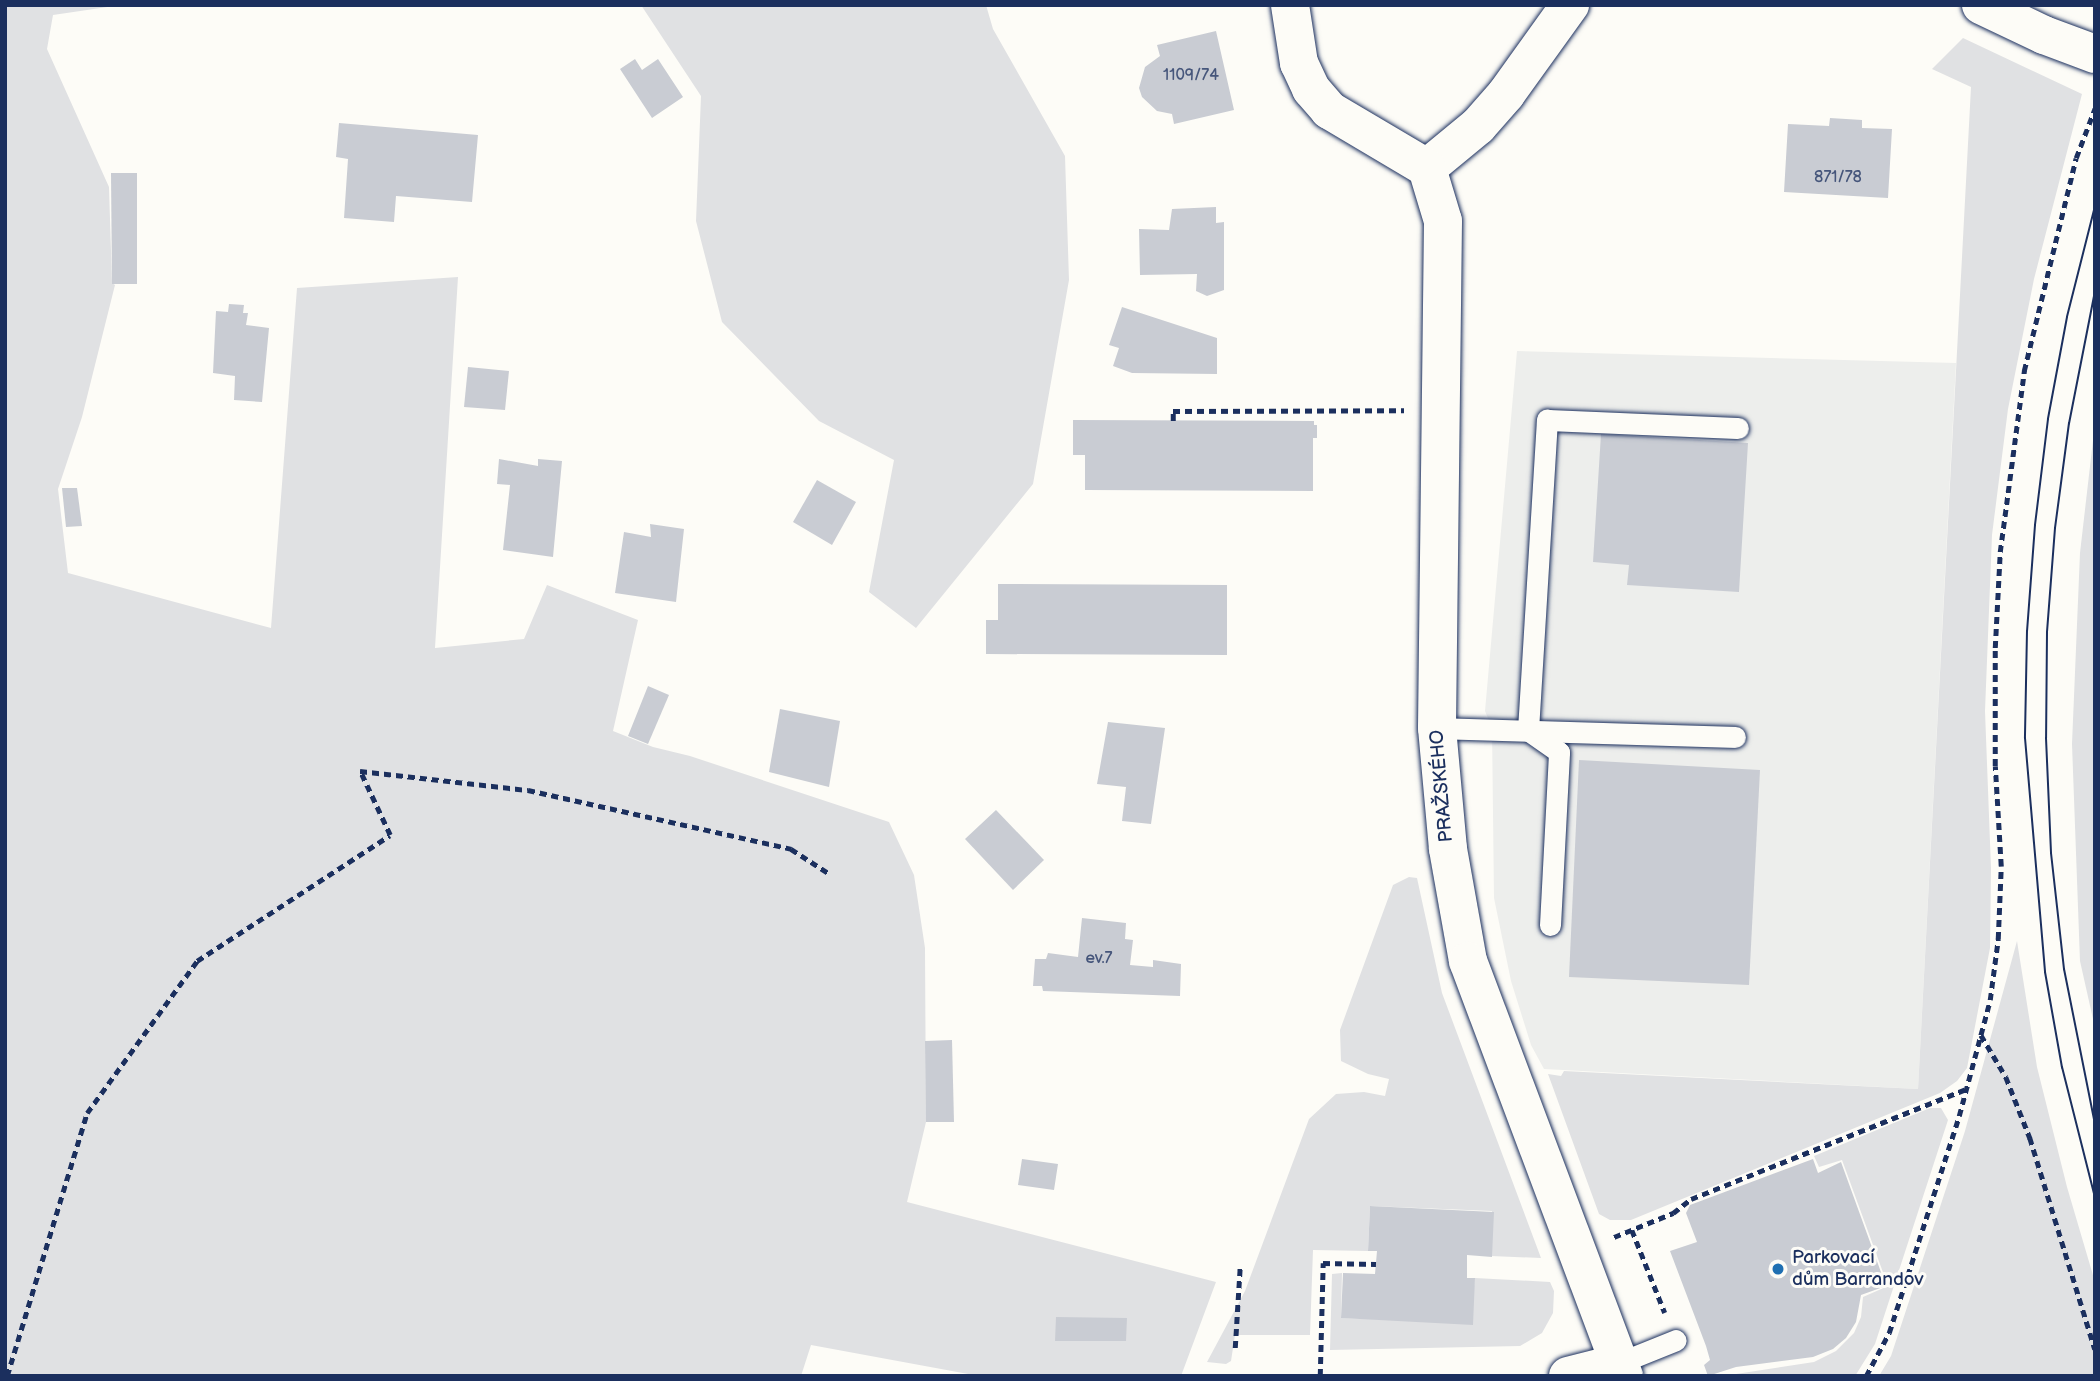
<!DOCTYPE html>
<meta charset="utf-8">
<style>
body{margin:0}
#map{position:relative;width:2100px;height:1381px;overflow:hidden;background:#fdfcf7;font-family:"Balsamiq Sans",sans-serif}
div>[style]{position:absolute}
[style*='--x']{left:calc(var(--x)*1px);top:calc(var(--y)*1px);width:calc(var(--w)*1px);rotate:calc(var(--a)*1deg)}
.built>*{inset:0;background:#edeeec}
.green>*{inset:0;background:#e0e1e3}
.building>*{inset:0;background:#c9ccd3}
.path>*{height:4.5px;margin-top:-2.25px;transform-origin:0;background:repeating-linear-gradient(90deg,#1b2f5e 0 7px,transparent 0 12px)}
.roads{filter:drop-shadow(0 0 2px #1b2f5e) drop-shadow(0 0 2px #1b2f5e)}
.lane>*{height:21px;margin:-10.5px;padding:0 10.5px;transform-origin:10.5px;border-radius:10.5px;background:#fdfcf7}
.street>*{height:38px;margin:-19px;padding:0 19px;transform-origin:19px;border-radius:19px;background:#fdfcf7}
.secondary>*{height:38px;margin:-19px;padding:0 19px;transform-origin:19px;border-radius:19px;background:#fdfcf7}
.tram>*{height:2px;margin:-1px;padding:0 1px;transform-origin:1px;border-radius:1px;background:#1b2f5e}
.dots>*{width:19px;height:19px;translate:-50% -50%;box-sizing:border-box;border:4px solid #fdfcf7;border-radius:50%}
span{translate:-50% -50%;white-space:nowrap;text-align:center;line-height:1.15;-webkit-text-stroke:6px #fdfcf7;paint-order:stroke}
.number-label{font-size:16px;color:#46567b}
.number-label span{-webkit-text-stroke-width:0}
.street-label{font-size:19px;color:#1b2f5e}
.poi-label{font-size:19px;color:#1b2f5e}
.left{translate:0 -50%;text-align:left}
.frame{position:absolute;inset:0;border:7px solid #1b2f5e;pointer-events:none}
</style>
<div id="map">
<div class="built">
<div style="clip-path:polygon(1517px 351px,1956px 363px,1918px 1089px,1544px 1069px,1531px 1045px,1511px 981px,1494px 898px,1492px 728px,1485px 711px)"></div>
</div>
<div class="green">
<div style="clip-path:polygon(5px 5px,121px 5px,53px 15px,47px 49px,109px 187px,112px 283px,115px 285px,82px 417px,58px 489px,68px 573px,271px 628px,297px 288px,458px 277px,435px 648px,524px 639px,547px 585px,638px 620px,613px 731px,653px 747px,690px 756px,889px 822px,914px 875px,925px 948px,926px 1122px,907px 1202px,1216px 1282px,1181px 1376px,979px 1376px,811px 1345px,801px 1376px,5px 1376px)"></div>
<div style="clip-path:polygon(641px 5px,986px 5px,993px 29px,1065px 156px,1069px 280px,1033px 484px,916px 628px,869px 592px,894px 460px,819px 421px,722px 322px,696px 221px,701px 96px)"></div>
<div style="clip-path:polygon(1963px 38px,2082px 94px,2034px 279px,2008px 409px,1992px 535px,1985px 711px,1991px 868px,1990px 948px,1967px 1068px,1957px 1081px,1940px 1093px,1631px 1220px,1610px 1220px,1599px 1214px,1548px 1074px,1561px 1076px,1564px 1071px,1918px 1089px,1971px 87px,1932px 69px)"></div>
<div style="clip-path:polygon(2095px 423px,2095px 1028px,2080px 961px,2072px 744px,2080px 553px)"></div>
<div style="clip-path:polygon(1409px 877px,1417px 878px,1442px 993px,1541px 1258px,1491px 1256px,1492px 1211px,1370px 1206px,1368px 1251px,1313px 1250px,1310px 1335px,1235px 1335px,1231px 1361px,1226px 1364px,1207px 1362px,1245px 1291px,1309px 1119px,1336px 1094px,1364px 1092px,1385px 1096px,1389px 1079px,1368px 1074px,1341px 1061px,1340px 1030px,1393px 885px)"></div>
<div style="clip-path:polygon(2017px 941px,2037px 1067px,2067px 1187px,2095px 1282px,2095px 1376px,1879px 1376px,1891px 1356px,1965px 1131px)"></div>
<div style="clip-path:polygon(1930px 1108px,1941px 1108px,1948px 1120px,1875px 1344px,1857px 1373px,1855px 1376px,1723px 1376px,1814px 1362px,1836px 1351px,1854px 1333px,1861px 1317px,1863px 1297px,1888px 1286px,1842px 1160px,1819px 1167px,1814px 1156px)"></div>
<div style="clip-path:polygon(1342px 1273px,1341px 1318px,1470px 1322px,1475px 1278px,1550px 1282px,1554px 1291px,1553px 1313px,1542px 1333px,1520px 1346px,1330px 1350px,1332px 1274px)"></div>
</div>
<div class="building">
<div style="clip-path:polygon(1216px 31px,1234px 110px,1174px 124px,1172px 114px,1157px 111px,1142px 97px,1139px 88px,1145px 67px,1160px 56px,1157px 45px)"></div>
<div style="clip-path:polygon(635px 59px,642px 70px,658px 59px,683px 97px,652px 118px,620px 69px)"></div>
<div style="clip-path:polygon(1830px 118px,1862px 120px,1862px 128px,1892px 129px,1888px 198px,1784px 192px,1788px 124px,1829px 126px)"></div>
<div style="clip-path:polygon(339px 123px,478px 135px,472px 202px,396px 196px,394px 222px,344px 218px,348px 159px,336px 157px)"></div>
<div style="clip-path:polygon(111px 173px,137px 173px,137px 284px,112px 284px)"></div>
<div style="clip-path:polygon(1216px 207px,1216px 223px,1224px 222px,1224px 290px,1207px 296px,1196px 291px,1197px 274px,1140px 275px,1139px 229px,1169px 230px,1172px 209px)"></div>
<div style="clip-path:polygon(229px 304px,244px 305px,243px 313px,248px 313px,246px 325px,269px 328px,262px 402px,234px 400px,235px 376px,213px 373px,216px 311px,228px 312px)"></div>
<div style="clip-path:polygon(1122px 307px,1217px 338px,1217px 374px,1132px 373px,1113px 366px,1119px 348px,1109px 345px)"></div>
<div style="clip-path:polygon(468px 367px,509px 371px,505px 410px,464px 407px)"></div>
<div style="clip-path:polygon(1073px 420px,1314px 421px,1314px 425px,1317px 425px,1317px 438px,1313px 438px,1313px 491px,1085px 490px,1085px 455px,1073px 455px)"></div>
<div style="clip-path:polygon(1601px 434px,1748px 443px,1739px 592px,1627px 585px,1629px 565px,1593px 562px)"></div>
<div style="clip-path:polygon(499px 459px,538px 466px,538px 459px,562px 461px,553px 557px,503px 550px,510px 485px,497px 484px)"></div>
<div style="clip-path:polygon(817px 480px,856px 502px,832px 545px,793px 522px)"></div>
<div style="clip-path:polygon(62px 488px,77px 488px,82px 526px,66px 527px)"></div>
<div style="clip-path:polygon(650px 524px,684px 529px,676px 602px,615px 593px,624px 532px,651px 537px)"></div>
<div style="clip-path:polygon(998px 584px,1227px 585px,1227px 655px,986px 654px,986px 620px,998px 620px)"></div>
<div style="clip-path:polygon(648px 686px,669px 695px,648px 744px,628px 736px)"></div>
<div style="clip-path:polygon(780px 709px,840px 721px,829px 787px,769px 772px)"></div>
<div style="clip-path:polygon(1108px 722px,1165px 728px,1151px 824px,1122px 821px,1126px 787px,1097px 784px)"></div>
<div style="clip-path:polygon(1579px 760px,1760px 770px,1749px 985px,1569px 977px)"></div>
<div style="clip-path:polygon(996px 810px,1044px 860px,1013px 890px,965px 839px)"></div>
<div style="clip-path:polygon(1082px 918px,1126px 923px,1125px 939px,1133px 940px,1130px 965px,1153px 967px,1153px 960px,1181px 964px,1180px 996px,1043px 991px,1042px 986px,1033px 986px,1035px 959px,1046px 959px,1048px 953px,1078px 957px)"></div>
<div style="clip-path:polygon(952px 1040px,954px 1122px,926px 1122px,925px 1041px)"></div>
<div style="clip-path:polygon(1022px 1159px,1058px 1164px,1054px 1190px,1018px 1185px)"></div>
<div style="clip-path:polygon(1813px 1159px,1818px 1173px,1841px 1162px,1886px 1286px,1861px 1295px,1856px 1322px,1846px 1338px,1833px 1349px,1813px 1357px,1736px 1367px,1708px 1376px,1704px 1365px,1710px 1360px,1706px 1346px,1670px 1251px,1697px 1242px,1686px 1213px,1690px 1205px)"></div>
<div style="clip-path:polygon(1370px 1206px,1494px 1212px,1492px 1257px,1467px 1255px,1467px 1278px,1475px 1278px,1473px 1325px,1341px 1318px,1343px 1273px,1375px 1274px,1377px 1251px,1368px 1251px)"></div>
<div style="clip-path:polygon(1056px 1317px,1127px 1318px,1126px 1341px,1055px 1341px)"></div>
</div>
<div class="path">
<div style="--x:1173;--y:421;--w:10;--a:-90"></div>
<div style="--x:1173;--y:411;--w:231;--a:-0.2"></div>
<div style="--x:1981;--y:1035;--w:49;--a:59.2"></div>
<div style="--x:2006;--y:1077;--w:66;--a:68.5"></div>
<div style="--x:2030;--y:1138;--w:221;--a:72.9"></div>
<div style="--x:1632;--y:1230;--w:89;--a:68.3"></div>
<div style="--x:1614;--y:1237;--w:64;--a:-22.1"></div>
<div style="--x:1673;--y:1213;--w:23;--a:-38"></div>
<div style="--x:1691;--y:1199;--w:296;--a:-21.8"></div>
<div style="--x:1235;--y:1348;--w:82;--a:-86.5"></div>
<div style="--x:7;--y:1376;--w:275;--a:-73.1"></div>
<div style="--x:87;--y:1113;--w:188;--a:-54.1"></div>
<div style="--x:197;--y:961;--w:230;--a:-33.1"></div>
<div style="--x:390;--y:835;--w:71;--a:-115.1"></div>
<div style="--x:360;--y:771;--w:169;--a:6.5"></div>
<div style="--x:528;--y:790;--w:270;--a:12.6"></div>
<div style="--x:791;--y:849;--w:46;--a:32.7"></div>
<div style="--x:1320;--y:1376;--w:113;--a:-88.5"></div>
<div style="--x:1323;--y:1263;--w:53;--a:1.1"></div>
<div style="--x:1866;--y:1376;--w:49;--a:-61.9"></div>
<div style="--x:1889;--y:1333;--w:228;--a:-72.1"></div>
<div style="--x:1959;--y:1116;--w:120;--a:-75"></div>
<div style="--x:1990;--y:1000;--w:62;--a:-82.5"></div>
<div style="--x:1998;--y:939;--w:73;--a:-87.6"></div>
<div style="--x:2001;--y:866;--w:100;--a:-93.4"></div>
<div style="--x:1995;--y:766;--w:118;--a:-90"></div>
<div style="--x:1995;--y:648;--w:96;--a:-87"></div>
<div style="--x:2000;--y:552;--w:183;--a:-82.4"></div>
<div style="--x:2024;--y:371;--w:219;--a:-76.3"></div>
<div style="--x:2076;--y:158;--w:53;--a:-69.2"></div>
</div>
<div class="roads">
<div class="lane">
<div style="--x:1437;--y:728;--w:298;--a:1.7"></div>
<div style="--x:1550;--y:925;--w:173;--a:-87"></div>
<div style="--x:1559;--y:752;--w:38;--a:-145"></div>
<div style="--x:1528;--y:730;--w:311;--a:-86.5"></div>
<div style="--x:1547;--y:420;--w:191;--a:2.4"></div>
<div style="--x:1619;--y:1363;--w:61;--a:-22"></div>
</div>
<div class="street">
<div style="--x:1981;--y:5;--w:70;--a:25.5"></div>
<div style="--x:2044;--y:35;--w:54;--a:20.4"></div>
<div style="--x:1427;--y:168;--w:66;--a:-39.5"></div>
<div style="--x:1478;--y:126;--w:43;--a:-48.8"></div>
<div style="--x:1506;--y:94;--w:110;--a:-54.3"></div>
<div style="--x:1568;--y:1376;--w:53;--a:-14.3"></div>
</div>
<div class="secondary">
<div style="--x:1290;--y:5;--w:59;--a:81.2"></div>
<div style="--x:1299;--y:63;--w:29;--a:65"></div>
<div style="--x:1311;--y:89;--w:28;--a:49"></div>
<div style="--x:1329;--y:110;--w:114;--a:30.6"></div>
<div style="--x:1427;--y:168;--w:55;--a:73.2"></div>
<div style="--x:1443;--y:221;--w:507;--a:90.68"></div>
<div style="--x:1437;--y:728;--w:121;--a:84.8"></div>
<div style="--x:1448;--y:849;--w:114;--a:79.9"></div>
<div style="--x:1468;--y:961;--w:443;--a:69.4"></div>
</div>
</div>
<div class="tram">
<div style="--x:2095;--y:206;--w:114;--a:104.2"></div>
<div style="--x:2067;--y:317;--w:104;--a:100.6"></div>
<div style="--x:2048;--y:419;--w:107;--a:97"></div>
<div style="--x:2035;--y:525;--w:106;--a:94.3"></div>
<div style="--x:2027;--y:631;--w:107;--a:91.1"></div>
<div style="--x:2025;--y:738;--w:235;--a:85.1"></div>
<div style="--x:2045;--y:972;--w:97;--a:79.9"></div>
<div style="--x:2062;--y:1067;--w:134;--a:75.8"></div>
<div style="--x:2095;--y:291;--w:135;--a:101.1"></div>
<div style="--x:2069;--y:423;--w:106;--a:97.6"></div>
<div style="--x:2055;--y:528;--w:104;--a:94.4"></div>
<div style="--x:2047;--y:632;--w:106;--a:90.5"></div>
<div style="--x:2046;--y:738;--w:115;--a:87.5"></div>
<div style="--x:2051;--y:853;--w:117;--a:83.6"></div>
<div style="--x:2064;--y:969;--w:158;--a:78.7"></div>
</div>
<div class="dots">
<div style="left:1778px;top:1269px;background:#1f6fb2"></div>
</div>
<div class="number-label">
<span style="left:1191px;top:76px">1109/74</span>
<span style="left:1838px;top:178px">871/78</span>
<span style="left:1099px;top:959px">ev.7</span>
</div>
<div class="street-label">
<span style="left:1442px;top:786px;rotate:-95deg">PRAŽSKÉHO</span>
</div>
<div class="poi-label">
<span class="left" style="left:1792px;top:1269px">Parkovací<br>dům Barrandov</span>
</div>
<div class="frame"></div>
</div>
